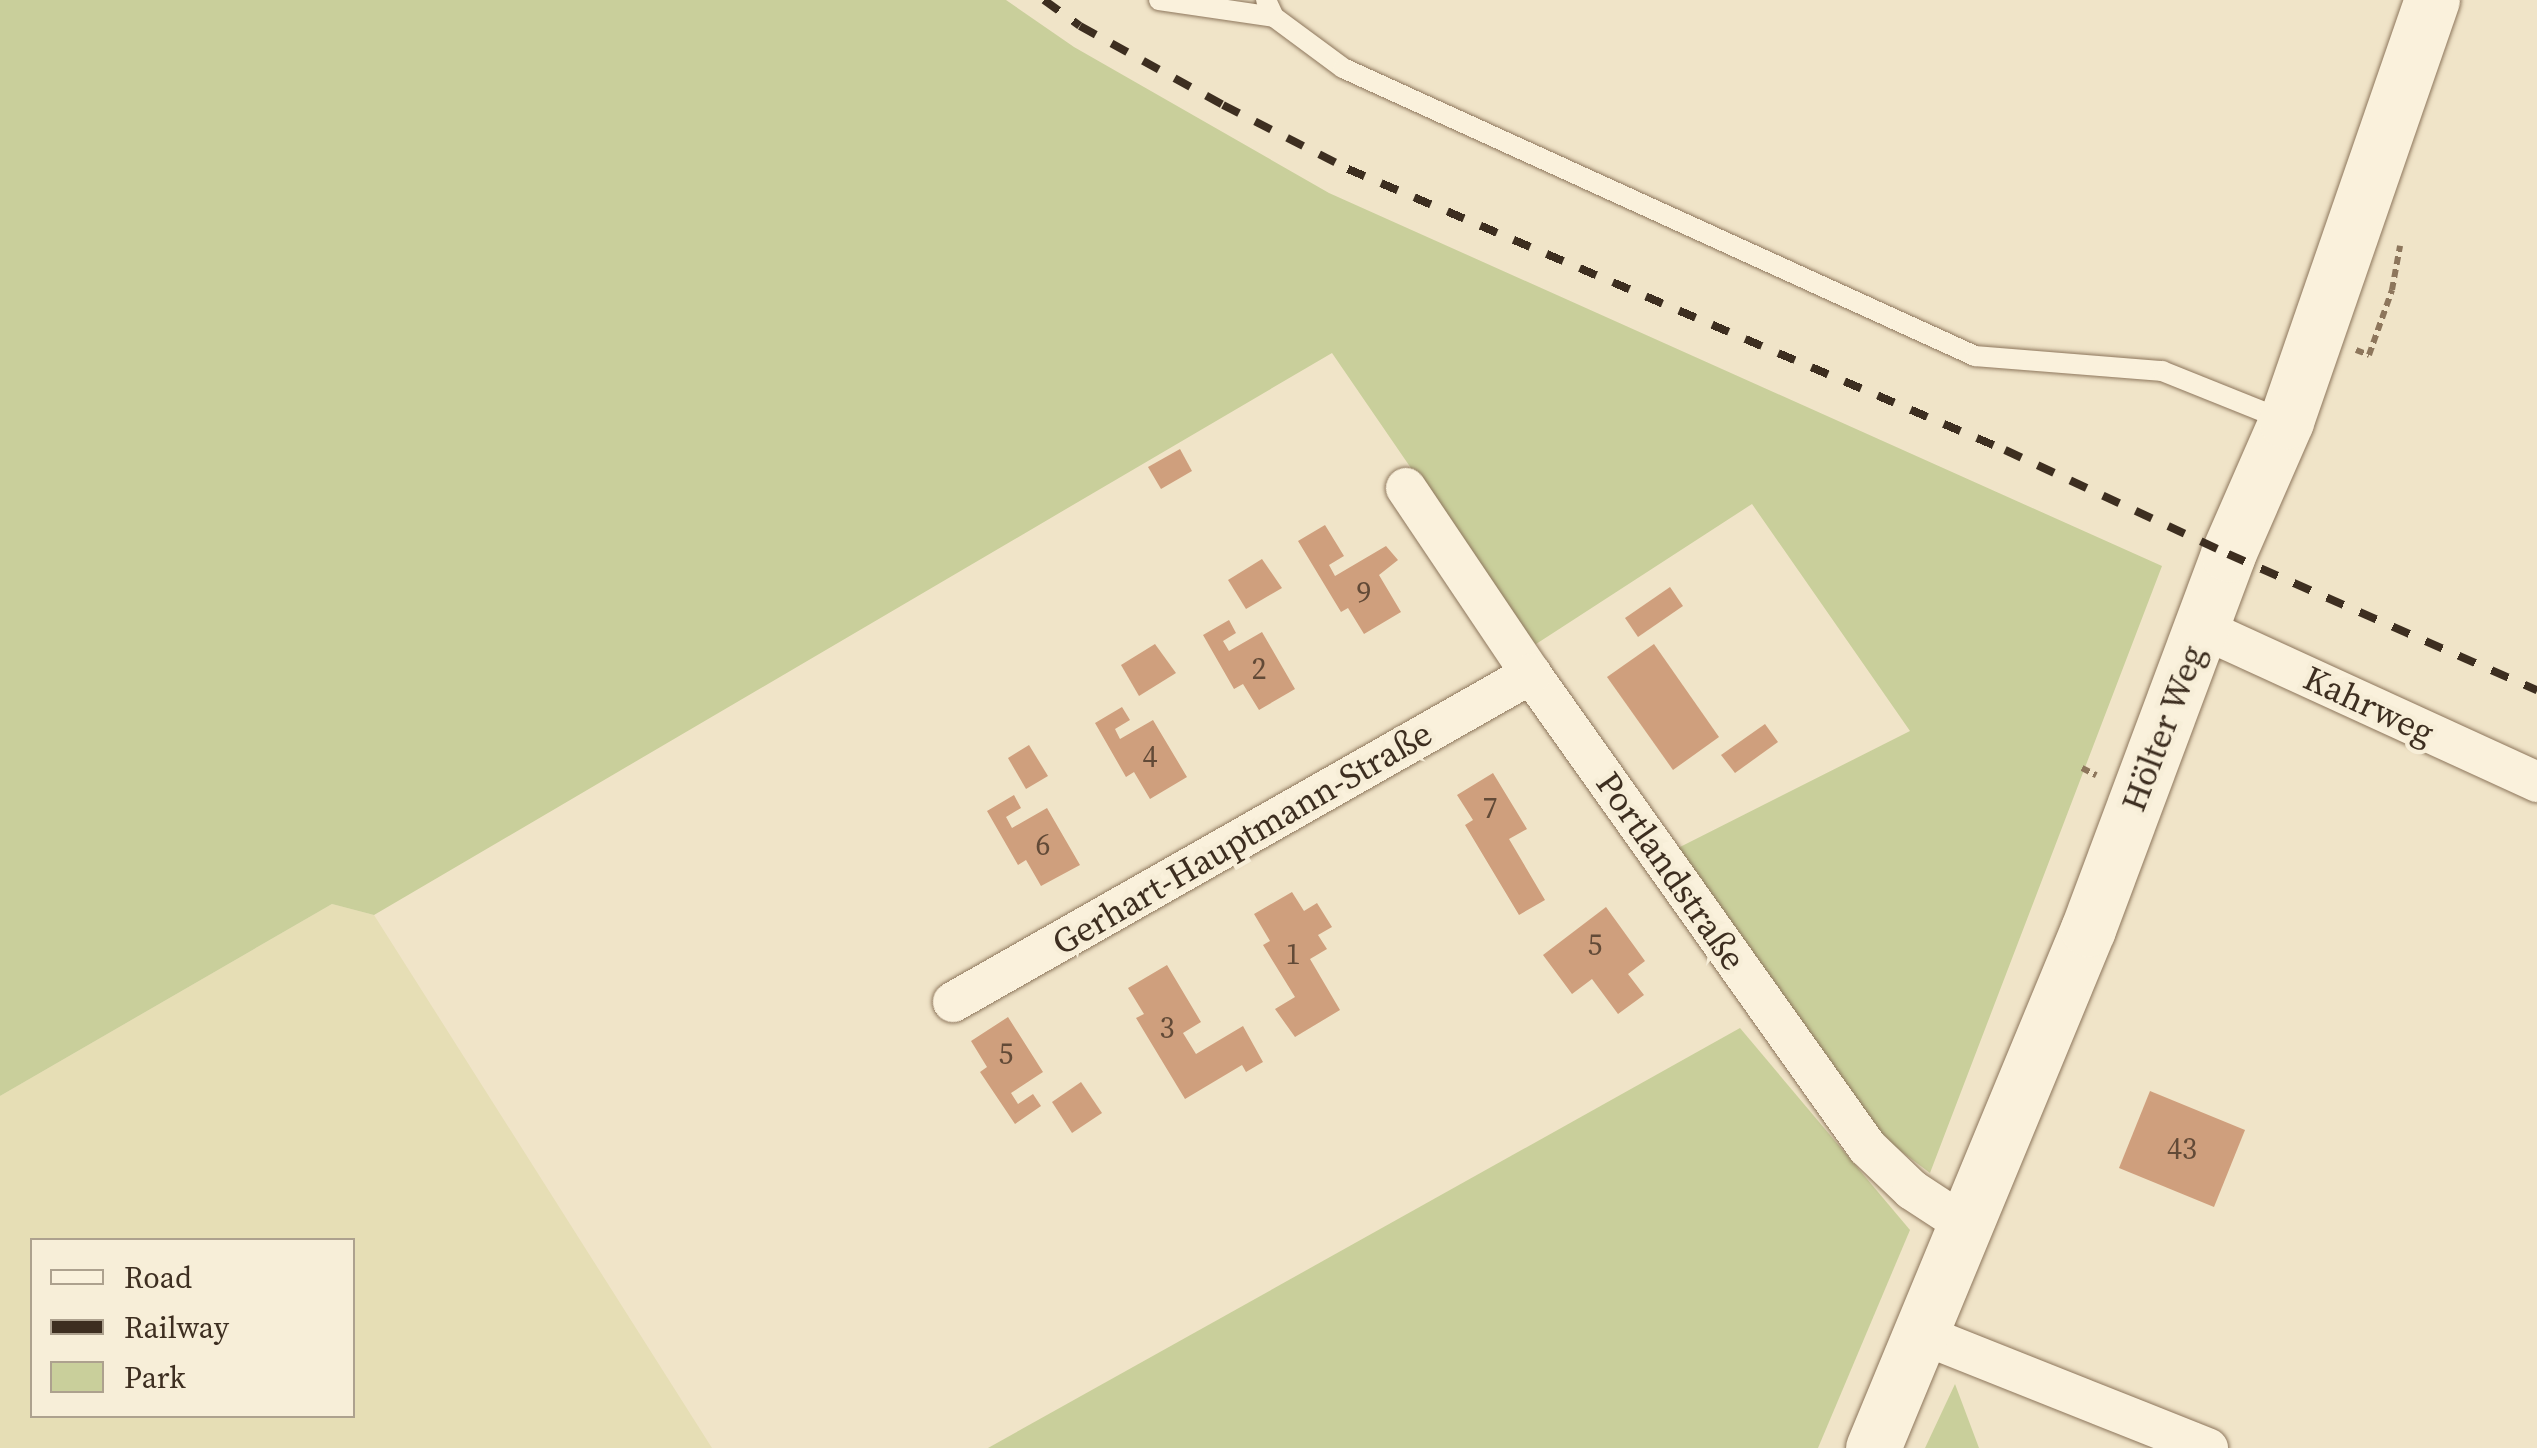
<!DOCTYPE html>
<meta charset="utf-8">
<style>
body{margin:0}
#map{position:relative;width:2537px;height:1448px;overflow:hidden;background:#f0e4c8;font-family:"Source Serif 4",serif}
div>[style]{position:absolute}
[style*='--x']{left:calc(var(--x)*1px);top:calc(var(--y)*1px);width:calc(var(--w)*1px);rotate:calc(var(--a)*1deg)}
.farmland>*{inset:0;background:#e6deb5}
.green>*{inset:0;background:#c9cf9b}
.building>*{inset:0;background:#cf9f7d}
.path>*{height:6px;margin-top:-3px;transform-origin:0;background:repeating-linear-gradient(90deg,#8d765c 0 8px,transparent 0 13px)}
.roads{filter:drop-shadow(0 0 2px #8d765c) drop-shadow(0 0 2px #8d765c)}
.service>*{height:20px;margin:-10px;padding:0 10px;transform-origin:10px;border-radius:10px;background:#faf1dc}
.minor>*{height:40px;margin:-20px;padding:0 20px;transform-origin:20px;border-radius:20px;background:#faf1dc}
.secondary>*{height:55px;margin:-27.5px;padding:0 27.5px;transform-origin:27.5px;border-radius:27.5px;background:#faf1dc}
.rail>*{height:8px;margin-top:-4px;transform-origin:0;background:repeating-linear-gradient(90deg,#3d2e20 0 18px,transparent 0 36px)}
span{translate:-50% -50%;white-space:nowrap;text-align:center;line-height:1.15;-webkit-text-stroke:9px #f7eed8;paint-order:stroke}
.number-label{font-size:30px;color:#624a37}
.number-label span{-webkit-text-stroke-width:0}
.street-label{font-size:35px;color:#3d2e20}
.legend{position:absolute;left:30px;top:1238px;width:325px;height:180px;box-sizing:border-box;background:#f7eed8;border:2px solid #ada18e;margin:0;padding:12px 18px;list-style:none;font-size:30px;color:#3d2e20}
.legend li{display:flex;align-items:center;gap:20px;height:50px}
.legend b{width:50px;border:2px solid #ada18e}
</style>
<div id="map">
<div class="farmland">
<div style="clip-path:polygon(evenodd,332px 904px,374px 915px,712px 1448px,0 1448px,0 1096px,332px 904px,32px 1240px,352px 1240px,352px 1416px,32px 1416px,32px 1240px)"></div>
</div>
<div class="green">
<div style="clip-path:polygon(0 0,1006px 0,1074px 47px,1329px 193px,2162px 566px,1930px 1173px,1873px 1130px,1678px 848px,1910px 731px,1752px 504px,1533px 646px,1332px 353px,374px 915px,332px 904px,0 1096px)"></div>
<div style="clip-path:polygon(1740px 1028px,1910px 1230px,1818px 1448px,988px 1448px)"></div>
<div style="clip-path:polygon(1955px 1384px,1979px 1448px,1925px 1448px)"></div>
</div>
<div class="building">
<div style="clip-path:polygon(1180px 449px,1192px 471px,1161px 489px,1148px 467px)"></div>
<div style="clip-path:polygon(1325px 525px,1344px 556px,1329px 565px,1335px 576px,1386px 546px,1398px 560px,1379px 575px,1401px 612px,1364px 634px,1348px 608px,1341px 612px,1298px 541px)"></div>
<div style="clip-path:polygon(1262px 559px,1282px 588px,1246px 609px,1228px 580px)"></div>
<div style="clip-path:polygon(1670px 587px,1683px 606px,1638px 637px,1625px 618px)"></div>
<div style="clip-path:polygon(1229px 620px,1236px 633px,1223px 641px,1229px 651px,1262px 632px,1295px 689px,1259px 710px,1243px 684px,1234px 689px,1203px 635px)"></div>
<div style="clip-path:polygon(1155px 644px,1176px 673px,1139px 696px,1121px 665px)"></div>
<div style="clip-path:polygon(1654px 644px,1719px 737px,1673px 770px,1607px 677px)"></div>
<div style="clip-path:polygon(1122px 707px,1130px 720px,1115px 729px,1120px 739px,1153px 720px,1187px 777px,1150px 799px,1134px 772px,1126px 777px,1095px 723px)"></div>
<div style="clip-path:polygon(1765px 724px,1778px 742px,1735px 773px,1721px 755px)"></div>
<div style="clip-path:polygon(1029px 745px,1048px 776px,1026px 789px,1008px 758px)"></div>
<div style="clip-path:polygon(1493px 773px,1527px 829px,1509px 839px,1545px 900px,1519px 915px,1465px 825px,1473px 820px,1457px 795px)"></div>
<div style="clip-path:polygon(1014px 795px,1021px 808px,1006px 817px,1012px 828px,1047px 808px,1080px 865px,1041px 886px,1026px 860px,1018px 865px,987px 811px)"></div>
<div style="clip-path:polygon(1292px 892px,1304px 911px,1317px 903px,1332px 927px,1318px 935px,1327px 949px,1310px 959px,1340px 1010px,1295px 1037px,1275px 1009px,1295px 997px,1263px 945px,1270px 941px,1254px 914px)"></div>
<div style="clip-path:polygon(1606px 907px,1645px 961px,1628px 974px,1644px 995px,1618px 1014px,1592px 979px,1572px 994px,1543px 955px)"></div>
<div style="clip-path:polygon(1167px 965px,1201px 1022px,1183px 1033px,1196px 1054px,1243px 1026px,1263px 1062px,1246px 1072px,1242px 1065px,1185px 1099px,1136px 1018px,1144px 1014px,1128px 988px)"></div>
<div style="clip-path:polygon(1008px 1017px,1043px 1072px,1011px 1093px,1018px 1104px,1033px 1094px,1041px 1106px,1015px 1124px,980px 1072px,987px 1067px,971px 1041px)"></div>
<div style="clip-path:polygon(1081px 1082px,1102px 1113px,1072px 1133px,1052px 1102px)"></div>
<div style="clip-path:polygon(2150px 1091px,2245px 1130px,2214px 1207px,2119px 1168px)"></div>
</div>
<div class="path">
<div style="--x:2356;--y:350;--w:14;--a:21"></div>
<div style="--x:2369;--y:355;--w:69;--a:-70.5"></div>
<div style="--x:2392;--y:290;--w:45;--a:-79.7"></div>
<div style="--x:2082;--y:768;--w:16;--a:27"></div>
</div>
<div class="roads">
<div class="service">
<div style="--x:1159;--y:0;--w:116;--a:8.4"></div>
<div style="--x:1266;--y:0;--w:19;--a:65"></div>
<div style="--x:1274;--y:17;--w:86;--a:36.5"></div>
<div style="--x:1343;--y:68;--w:695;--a:24.5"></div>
<div style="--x:1975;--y:356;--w:188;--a:4.6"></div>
<div style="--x:2162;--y:371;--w:131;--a:21.9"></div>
</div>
<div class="minor">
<div style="--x:1406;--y:488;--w:224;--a:56.1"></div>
<div style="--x:1531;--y:674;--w:580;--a:54.61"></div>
<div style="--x:1867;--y:1147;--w:62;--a:43.7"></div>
<div style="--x:1912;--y:1190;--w:66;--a:33.2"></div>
<div style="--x:2201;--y:628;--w:370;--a:24.6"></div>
<div style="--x:953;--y:1002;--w:665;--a:-29.57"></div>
<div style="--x:1921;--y:1334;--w:309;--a:21.7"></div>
</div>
<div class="secondary">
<div style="--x:1873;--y:1448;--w:562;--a:-67.5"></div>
<div style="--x:2088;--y:929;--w:400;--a:-69.5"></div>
<div style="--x:2228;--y:554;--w:145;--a:-66.4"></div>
<div style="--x:2286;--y:421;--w:446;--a:-70.9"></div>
</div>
</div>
<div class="rail">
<div style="--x:1044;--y:0;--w:44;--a:35.8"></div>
<div style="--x:1080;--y:26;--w:163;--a:28.9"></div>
<div style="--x:1223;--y:105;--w:140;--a:27.1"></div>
<div style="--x:1348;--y:169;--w:715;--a:23.16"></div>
<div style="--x:2005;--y:450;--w:246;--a:25"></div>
<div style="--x:2228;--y:554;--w:338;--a:23.8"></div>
</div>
<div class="number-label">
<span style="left:1364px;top:593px">9</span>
<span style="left:1259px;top:669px">2</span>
<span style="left:1150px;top:757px">4</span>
<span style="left:1490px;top:808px">7</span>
<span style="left:1043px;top:845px">6</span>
<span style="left:1595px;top:945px">5</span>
<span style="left:1293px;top:954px">1</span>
<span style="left:1167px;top:1028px">3</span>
<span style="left:1006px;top:1054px">5</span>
<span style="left:2182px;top:1149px">43</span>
</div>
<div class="street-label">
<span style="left:2369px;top:705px;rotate:25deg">Kahrweg</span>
<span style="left:2163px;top:728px;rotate:-69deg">Hölter Weg</span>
<span style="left:1242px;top:838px;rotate:-30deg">Gerhart-Hauptmann-Straße</span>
<span style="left:1671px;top:871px;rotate:55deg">Portlandstraße</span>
</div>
<ul class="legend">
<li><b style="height:12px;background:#faf1dc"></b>Road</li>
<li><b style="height:12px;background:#3d2e20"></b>Railway</li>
<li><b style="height:28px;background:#c9cf9b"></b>Park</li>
</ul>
</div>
